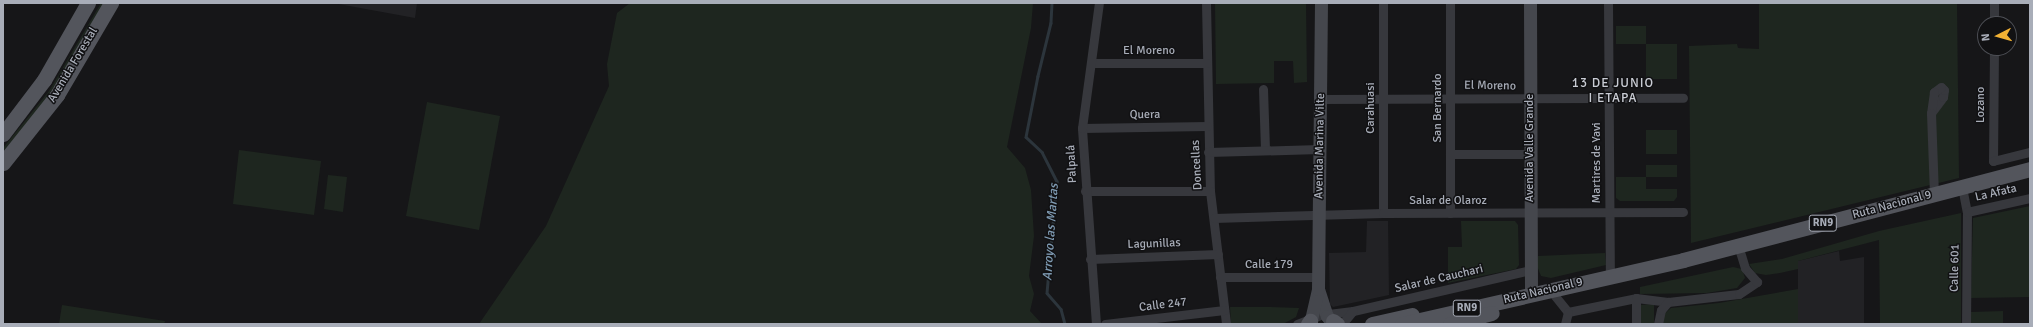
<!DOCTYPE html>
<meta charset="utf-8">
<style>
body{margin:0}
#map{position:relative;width:2033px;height:327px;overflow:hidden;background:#161618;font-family:Signika,sans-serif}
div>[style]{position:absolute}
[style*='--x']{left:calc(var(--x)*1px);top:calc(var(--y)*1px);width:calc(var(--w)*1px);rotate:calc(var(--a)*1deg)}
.built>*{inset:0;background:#222225}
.green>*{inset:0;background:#1e261f}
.stream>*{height:2.5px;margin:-1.25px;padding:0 1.25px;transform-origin:1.25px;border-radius:1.25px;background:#2c353c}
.street>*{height:9px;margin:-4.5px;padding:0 4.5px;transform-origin:4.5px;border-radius:4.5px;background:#37383d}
.secondary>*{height:13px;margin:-6.5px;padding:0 6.5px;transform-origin:6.5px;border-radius:6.5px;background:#45474d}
.primary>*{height:15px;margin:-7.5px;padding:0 7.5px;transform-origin:7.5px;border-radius:7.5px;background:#53555c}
span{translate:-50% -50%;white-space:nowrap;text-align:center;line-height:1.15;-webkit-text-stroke:3px #111113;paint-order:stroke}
.shield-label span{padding:1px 3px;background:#111113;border:1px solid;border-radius:3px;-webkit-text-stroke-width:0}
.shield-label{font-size:11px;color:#a8adb8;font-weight:700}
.street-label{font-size:12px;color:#a8adb8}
.neighbourhood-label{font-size:13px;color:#c9ccd4;letter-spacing:1px}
.water-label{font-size:13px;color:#7f9bb3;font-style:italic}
.frame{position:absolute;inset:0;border:4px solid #a8adb8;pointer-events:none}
.north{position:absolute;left:1977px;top:16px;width:40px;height:40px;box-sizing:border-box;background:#111113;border:1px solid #4d4f55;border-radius:50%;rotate:264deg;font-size:11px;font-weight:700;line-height:16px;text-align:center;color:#a8adb8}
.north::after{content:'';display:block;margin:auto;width:14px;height:18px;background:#f2b134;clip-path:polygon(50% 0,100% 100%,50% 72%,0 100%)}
</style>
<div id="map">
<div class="built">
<div style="clip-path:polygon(333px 3px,417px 3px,415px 18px)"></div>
<div style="clip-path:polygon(1367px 221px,1388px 221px,1389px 295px,1333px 307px,1330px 304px,1329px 253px,1366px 252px)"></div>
<div style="clip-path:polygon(1839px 251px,1840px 261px,1864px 257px,1864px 324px,1798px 324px,1798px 261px)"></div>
</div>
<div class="green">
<div style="clip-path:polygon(101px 3px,105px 3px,55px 88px,3px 153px,3px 148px,49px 91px)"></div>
<div style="clip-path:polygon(630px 3px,1033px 3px,1031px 28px,1007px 147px,1025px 168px,1031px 190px,1034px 236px,1029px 276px,1034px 294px,1030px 311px,1042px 324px,479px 324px,546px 226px,609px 86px,607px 64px,617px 13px)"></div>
<div style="clip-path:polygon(1215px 3px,1306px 3px,1307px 82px,1294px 83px,1293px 61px,1274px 61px,1274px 83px,1216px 84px)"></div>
<div style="clip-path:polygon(1759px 3px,1957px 3px,1959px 178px,1691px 243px,1689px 46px,1737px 44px,1738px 48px,1759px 49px)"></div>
<div style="clip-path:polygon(1616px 26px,1646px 26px,1646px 44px,1677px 44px,1677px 79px,1646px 79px,1646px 44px,1616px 44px)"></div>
<div style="clip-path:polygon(427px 102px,500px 116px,479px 230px,406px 216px)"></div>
<div style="clip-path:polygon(1646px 130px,1677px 130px,1677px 154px,1646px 154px)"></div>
<div style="clip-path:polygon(239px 150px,321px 161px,314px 215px,233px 204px)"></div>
<div style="clip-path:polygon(1646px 165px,1677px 165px,1677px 177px,1646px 177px,1646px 189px,1677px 189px,1677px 197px,1674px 201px,1620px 201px,1616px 198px,1616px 177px,1646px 177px)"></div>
<div style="clip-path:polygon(328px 175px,347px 177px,343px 212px,324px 209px)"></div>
<div style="clip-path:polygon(2030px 206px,2030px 297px,1971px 298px,1973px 218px)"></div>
<div style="clip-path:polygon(1961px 213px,1961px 324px,1880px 324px,1879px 240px,1798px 261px,1798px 269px,1780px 273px,1766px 275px,1755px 273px,1749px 264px,1782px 259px,1879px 231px)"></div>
<div style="clip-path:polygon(1461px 221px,1515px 221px,1518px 225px,1519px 265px,1516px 269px,1448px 283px,1448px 247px,1462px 247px)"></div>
<div style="clip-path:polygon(1605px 253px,1606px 265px,1551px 278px,1541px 276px,1537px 266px,1538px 256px)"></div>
<div style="clip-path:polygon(1733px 267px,1742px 269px,1745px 278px,1737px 288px,1707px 293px,1640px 294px,1640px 287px)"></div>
<div style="clip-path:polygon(1798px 289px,1798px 324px,1663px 324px,1663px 315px,1671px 308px,1719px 303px)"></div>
<div style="clip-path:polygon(1654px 304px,1654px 324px,1639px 324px,1639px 305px)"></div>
<div style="clip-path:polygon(62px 305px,165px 321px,164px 324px,59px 324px)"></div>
<div style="clip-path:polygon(1230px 307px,1270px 307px,1299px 308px,1296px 317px,1283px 324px,1231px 324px)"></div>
<div style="clip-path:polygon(2003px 311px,2003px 324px,1971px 324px,1971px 312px)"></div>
</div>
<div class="stream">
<div style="--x:1052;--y:3;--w:20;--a:93"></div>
<div style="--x:1051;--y:23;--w:55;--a:103.8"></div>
<div style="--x:1038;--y:76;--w:62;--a:101.1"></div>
<div style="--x:1026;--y:137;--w:22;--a:43"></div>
<div style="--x:1042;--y:152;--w:33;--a:63"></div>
<div style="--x:1057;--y:181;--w:112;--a:95.1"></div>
<div style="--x:1047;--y:293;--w:21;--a:49"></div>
<div style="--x:1061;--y:309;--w:16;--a:75"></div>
</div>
<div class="street">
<div style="--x:1206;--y:3;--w:188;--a:88.8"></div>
<div style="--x:1210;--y:191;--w:134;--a:83.1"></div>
<div style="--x:1608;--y:3;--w:272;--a:89.6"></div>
<div style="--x:1994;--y:24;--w:21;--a:-90"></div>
<div style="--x:1994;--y:48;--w:113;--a:90.5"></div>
<div style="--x:1993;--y:161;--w:38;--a:-14"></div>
<div style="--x:1092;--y:63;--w:114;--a:0"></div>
<div style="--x:1263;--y:89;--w:61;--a:88.1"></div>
<div style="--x:1320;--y:99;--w:363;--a:-0.2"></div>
<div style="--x:1931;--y:113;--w:20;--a:-53"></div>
<div style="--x:1943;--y:97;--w:7;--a:-82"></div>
<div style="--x:1944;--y:90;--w:4;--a:-135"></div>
<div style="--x:1941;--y:87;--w:9;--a:144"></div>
<div style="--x:1934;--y:92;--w:21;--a:98"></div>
<div style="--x:1931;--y:113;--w:81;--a:87.9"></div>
<div style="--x:1082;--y:128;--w:125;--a:-0.9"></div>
<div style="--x:1208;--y:152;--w:111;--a:-1.5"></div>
<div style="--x:1450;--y:154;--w:80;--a:0"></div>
<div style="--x:1962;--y:187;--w:25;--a:79"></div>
<div style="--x:1967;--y:212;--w:112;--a:90.5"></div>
<div style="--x:1085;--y:191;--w:125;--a:0"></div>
<div style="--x:1967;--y:212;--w:65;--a:-12.5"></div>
<div style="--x:1383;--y:213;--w:210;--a:-90"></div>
<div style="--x:1450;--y:213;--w:210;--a:-90"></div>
<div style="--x:1214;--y:218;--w:169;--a:-1.7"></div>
<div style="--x:1383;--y:213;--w:300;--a:-0.2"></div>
<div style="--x:1090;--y:259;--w:128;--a:-2.2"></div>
<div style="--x:1220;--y:277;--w:99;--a:0"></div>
<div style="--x:1555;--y:296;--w:21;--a:51"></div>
<div style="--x:1568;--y:312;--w:69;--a:-11.6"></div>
<div style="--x:1636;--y:298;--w:32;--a:7"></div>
<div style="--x:1668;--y:302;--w:71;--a:-6.4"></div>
<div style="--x:1739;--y:294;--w:22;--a:-34"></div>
<div style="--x:1757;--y:282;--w:18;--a:-131"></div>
<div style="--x:1745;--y:268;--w:24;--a:-107"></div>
<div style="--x:1636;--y:298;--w:26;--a:90"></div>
<div style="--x:1096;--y:324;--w:196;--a:-94.1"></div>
<div style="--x:1082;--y:128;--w:126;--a:-82.3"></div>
<div style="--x:1105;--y:324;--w:120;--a:-6.7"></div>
<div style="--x:1297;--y:324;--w:25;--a:-21"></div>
<div style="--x:1320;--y:315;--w:33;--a:-7"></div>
<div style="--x:1353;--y:311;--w:182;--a:-13"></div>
<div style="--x:1342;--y:324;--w:17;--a:-50"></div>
<div style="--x:1565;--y:324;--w:12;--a:-76"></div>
<div style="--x:1658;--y:324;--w:14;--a:-78"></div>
<div style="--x:1661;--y:310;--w:11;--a:-49"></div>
</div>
<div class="secondary">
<div style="--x:1530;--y:3;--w:290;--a:89.8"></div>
<div style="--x:1318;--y:289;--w:28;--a:72"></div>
<div style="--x:1327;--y:316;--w:10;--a:53"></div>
<div style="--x:1310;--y:324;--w:36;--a:-77"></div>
<div style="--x:1318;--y:289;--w:286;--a:-89.4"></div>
</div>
<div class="primary">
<div style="--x:3;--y:134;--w:68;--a:-52.8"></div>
<div style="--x:44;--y:80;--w:89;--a:-60.3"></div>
<div style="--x:3;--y:163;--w:87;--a:-51.5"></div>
<div style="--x:57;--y:95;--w:107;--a:-59.6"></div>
<div style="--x:1333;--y:321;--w:5;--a:37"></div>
<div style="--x:1308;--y:324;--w:4;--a:-56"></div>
<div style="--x:1372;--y:324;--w:41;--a:-12.7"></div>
<div style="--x:1402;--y:324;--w:288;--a:-12.8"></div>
<div style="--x:1683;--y:260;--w:359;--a:-14.7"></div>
<div style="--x:1450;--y:324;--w:43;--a:-14.7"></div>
</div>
<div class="shield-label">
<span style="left:1823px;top:223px">RN9</span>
<span style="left:1467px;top:308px">RN9</span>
</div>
<div class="street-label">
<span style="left:1149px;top:51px">El Moreno</span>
<span style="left:73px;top:65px;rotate:-59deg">Avenida Forestal</span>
<span style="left:1490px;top:86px;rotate:1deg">El Moreno</span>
<span style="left:1981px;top:105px;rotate:-90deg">Lozano</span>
<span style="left:1371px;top:108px;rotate:-90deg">Carahuasi</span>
<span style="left:1438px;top:108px;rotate:-90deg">San Bernardo</span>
<span style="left:1145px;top:115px;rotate:-1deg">Quera</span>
<span style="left:1320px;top:146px;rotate:-89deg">Avenida Marina Vilte</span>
<span style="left:1530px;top:148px;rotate:-90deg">Avenida Valle Grande</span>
<span style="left:1597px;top:163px;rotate:-90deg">Martires de Yavi</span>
<span style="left:1072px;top:164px;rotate:-93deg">Palpalá</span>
<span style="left:1197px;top:165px;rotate:-93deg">Doncellas</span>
<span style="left:1996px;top:193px;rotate:-13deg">La Afata</span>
<span style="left:1448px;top:201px">Salar de Olaroz</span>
<span style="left:1892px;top:205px;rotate:-15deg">Ruta Nacional 9</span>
<span style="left:1154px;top:244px;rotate:-2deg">Lagunillas</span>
<span style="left:1269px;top:265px">Calle 179</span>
<span style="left:1955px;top:268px;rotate:-89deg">Calle 601</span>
<span style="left:1439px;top:279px;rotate:-13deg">Salar de Cauchari</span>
<span style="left:1543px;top:291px;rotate:-13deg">Ruta Nacional 9</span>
<span style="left:1163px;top:305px;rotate:-7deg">Calle 247</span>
</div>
<div class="neighbourhood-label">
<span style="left:1613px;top:91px">13 DE JUNIO<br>I ETAPA</span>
</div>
<div class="water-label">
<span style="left:1051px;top:232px;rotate:-86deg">Arroyo las Martas</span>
</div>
<div class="frame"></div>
<div class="north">N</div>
</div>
